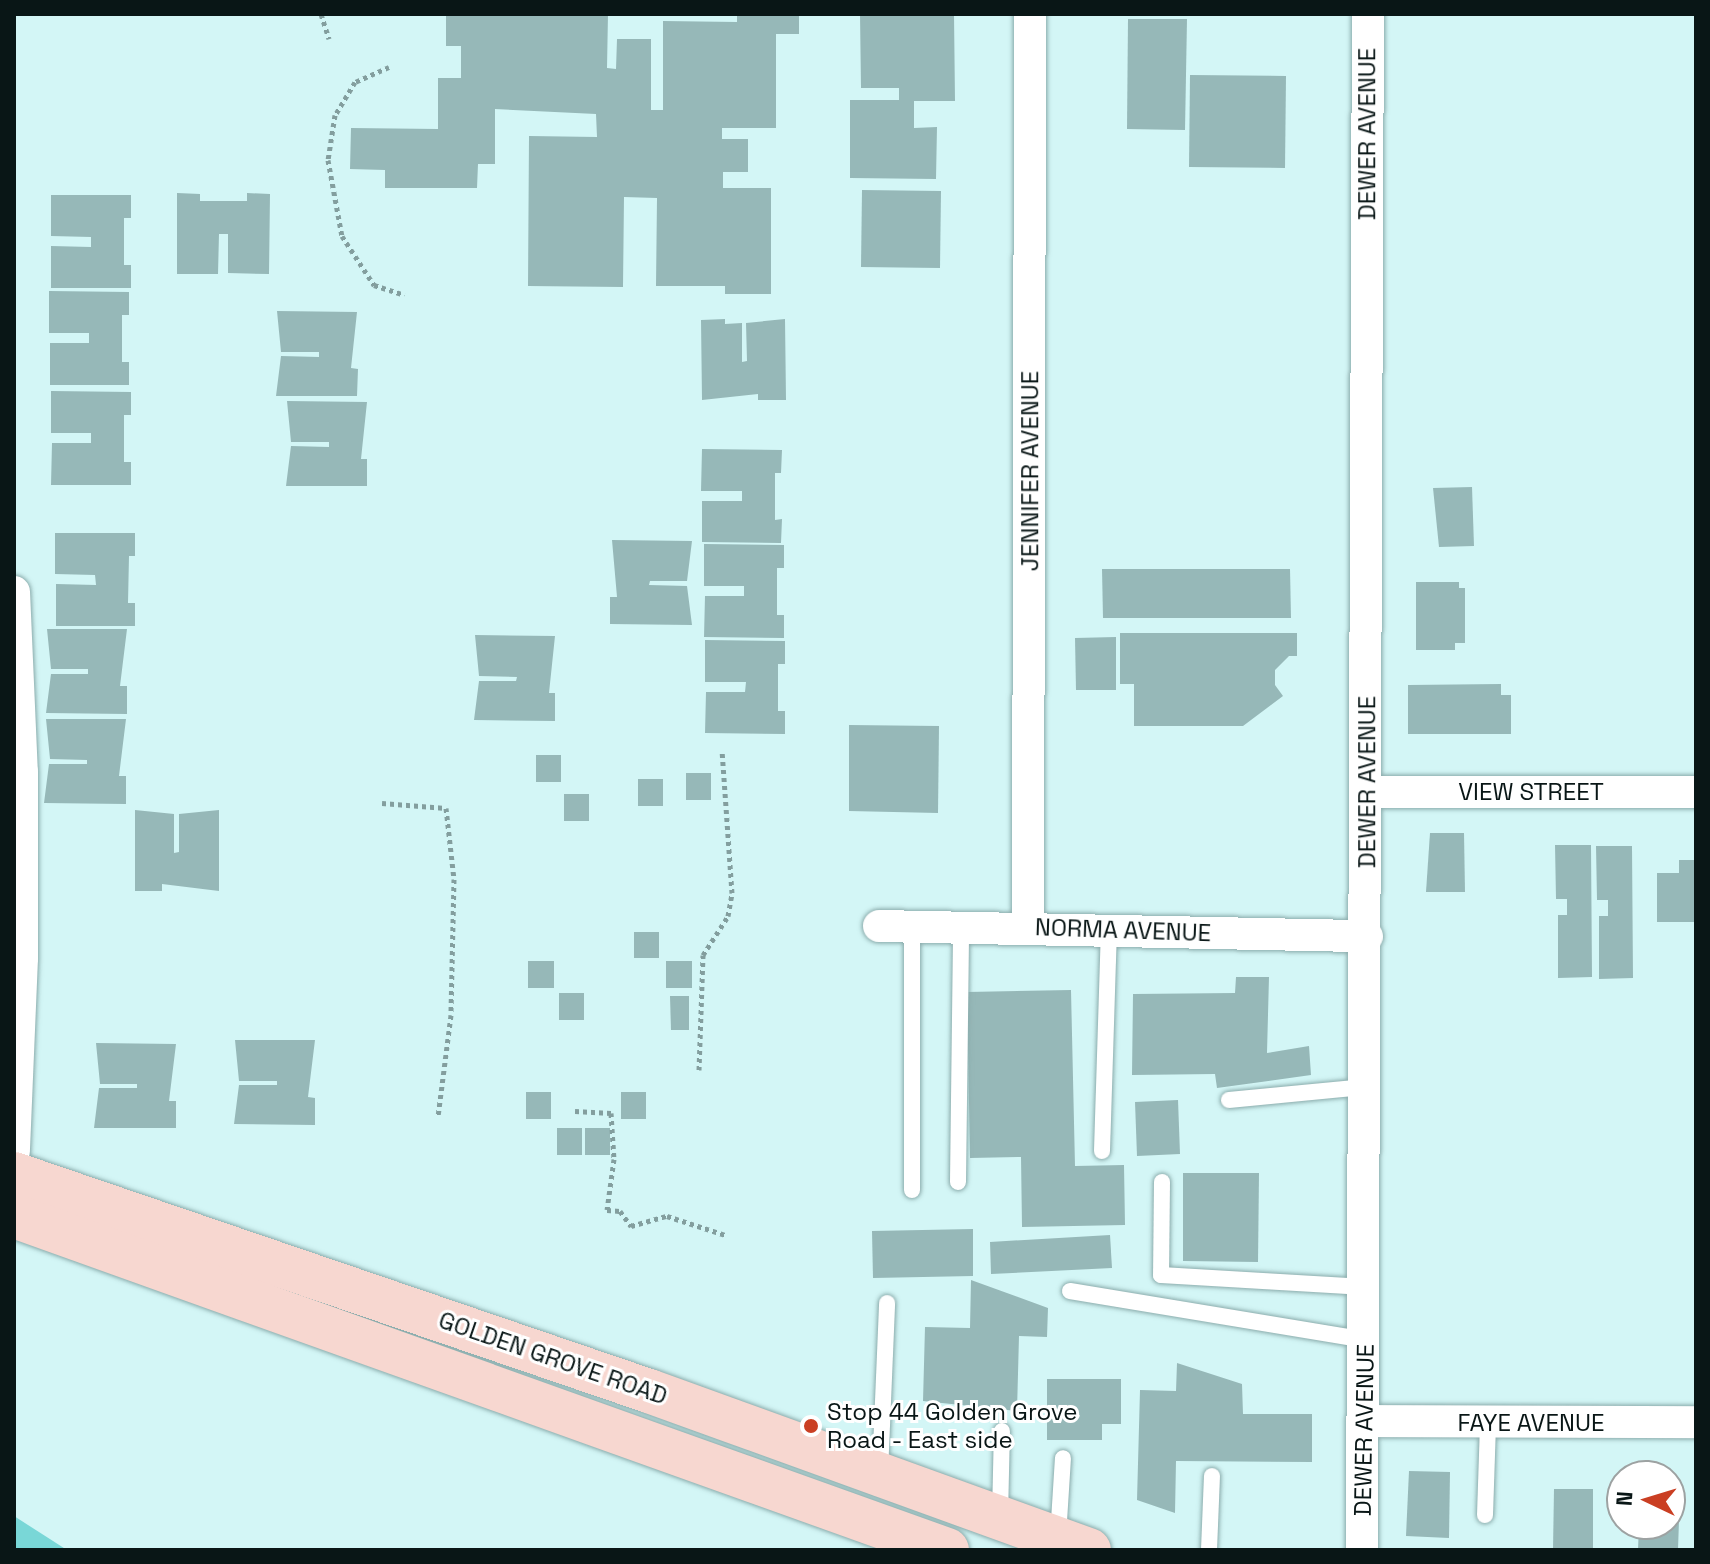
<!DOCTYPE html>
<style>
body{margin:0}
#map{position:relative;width:1710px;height:1564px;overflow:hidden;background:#d3f6f6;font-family:"Space Grotesk",sans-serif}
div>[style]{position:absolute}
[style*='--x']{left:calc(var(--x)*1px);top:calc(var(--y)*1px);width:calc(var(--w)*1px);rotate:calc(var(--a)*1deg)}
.green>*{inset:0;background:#79d7d7}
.building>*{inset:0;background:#96b8b8}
.path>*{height:5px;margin-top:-2.5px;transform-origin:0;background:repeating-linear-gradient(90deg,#839e9e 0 4px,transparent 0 8px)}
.roads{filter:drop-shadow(0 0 2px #8bacac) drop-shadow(0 0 2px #8bacac)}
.service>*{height:16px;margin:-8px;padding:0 8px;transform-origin:8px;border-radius:8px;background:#fff}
.minor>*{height:32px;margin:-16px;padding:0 16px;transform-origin:16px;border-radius:16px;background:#fff}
.secondary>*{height:44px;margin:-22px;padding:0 22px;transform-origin:22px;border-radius:22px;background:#f7d7d0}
.dots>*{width:22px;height:22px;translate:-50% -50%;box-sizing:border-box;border:4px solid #fff;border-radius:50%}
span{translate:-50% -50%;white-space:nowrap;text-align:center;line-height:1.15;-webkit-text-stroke:6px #fff;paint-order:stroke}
.street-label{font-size:24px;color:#091616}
.poi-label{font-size:24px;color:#091616}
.left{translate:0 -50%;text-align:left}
.frame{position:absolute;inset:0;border:16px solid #091616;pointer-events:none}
.north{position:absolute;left:1606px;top:1460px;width:80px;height:80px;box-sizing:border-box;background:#fff;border:2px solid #9da2a2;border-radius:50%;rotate:274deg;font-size:22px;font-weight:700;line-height:32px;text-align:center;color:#091616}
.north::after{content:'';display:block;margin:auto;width:28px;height:36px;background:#ca3f23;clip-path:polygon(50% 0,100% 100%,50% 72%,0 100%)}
</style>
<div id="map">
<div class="green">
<div style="clip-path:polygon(14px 1516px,67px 1550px,14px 1550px)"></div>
</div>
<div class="building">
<div style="clip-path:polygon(446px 14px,608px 14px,607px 68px,616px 69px,617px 39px,651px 39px,651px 110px,663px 110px,663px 21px,737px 22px,737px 14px,799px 14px,799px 34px,776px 34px,776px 128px,722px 128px,722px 139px,748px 139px,748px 172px,723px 172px,723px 188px,771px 188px,771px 294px,725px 294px,725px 286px,656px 286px,657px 198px,624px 197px,623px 287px,528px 286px,529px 136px,597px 137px,596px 114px,495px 109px,495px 164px,478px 164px,477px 188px,385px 188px,385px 170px,350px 169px,351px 128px,438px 129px,438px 78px,461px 78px,461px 46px,446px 46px)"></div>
<div style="clip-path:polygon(860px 14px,954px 14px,955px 101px,914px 101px,914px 128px,937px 127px,936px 179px,850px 178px,850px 100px,899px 100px,899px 88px,861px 88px)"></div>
<div style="clip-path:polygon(1128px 19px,1187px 19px,1185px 130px,1127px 129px)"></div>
<div style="clip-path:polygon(1190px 75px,1286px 76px,1285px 168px,1189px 167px)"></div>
<div style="clip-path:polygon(862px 190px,941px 191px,940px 268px,861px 267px)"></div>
<div style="clip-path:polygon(177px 193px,200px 194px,200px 201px,247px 201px,247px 193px,270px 194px,269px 274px,228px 273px,228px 234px,219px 234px,218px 274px,177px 274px)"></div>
<div style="clip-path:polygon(51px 195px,131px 195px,131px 218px,124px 218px,124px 265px,131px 265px,131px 288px,51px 288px,51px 246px,91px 247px,91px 237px,51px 236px)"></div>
<div style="clip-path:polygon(49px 291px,129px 292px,129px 315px,122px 315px,122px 362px,129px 362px,129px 385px,50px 385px,50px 343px,89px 343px,89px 333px,49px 333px)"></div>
<div style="clip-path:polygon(277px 311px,357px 312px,351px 368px,358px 369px,357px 396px,276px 396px,281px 356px,319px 357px,319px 352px,281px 352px)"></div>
<div style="clip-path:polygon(725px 319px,725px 324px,742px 323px,742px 362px,747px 361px,746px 323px,785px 319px,786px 400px,758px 400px,758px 394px,702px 400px,701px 320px)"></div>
<div style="clip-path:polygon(51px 391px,131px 392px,131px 415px,124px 415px,124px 462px,131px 462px,131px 485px,51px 485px,52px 443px,91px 443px,91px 433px,51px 433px)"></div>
<div style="clip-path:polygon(287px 401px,367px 402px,361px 459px,367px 459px,367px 486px,286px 486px,291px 446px,329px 447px,329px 442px,291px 442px)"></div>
<div style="clip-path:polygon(702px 449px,782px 450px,781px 473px,775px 473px,775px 520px,782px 519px,781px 543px,702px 542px,702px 501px,742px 501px,742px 491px,701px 491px)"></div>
<div style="clip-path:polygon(1472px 487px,1474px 546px,1439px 547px,1433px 488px)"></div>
<div style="clip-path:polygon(55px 533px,135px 533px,135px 556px,129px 556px,128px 603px,135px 603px,135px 626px,56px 626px,56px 584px,96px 585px,95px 575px,55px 574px)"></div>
<div style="clip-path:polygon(612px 540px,692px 541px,687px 581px,650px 581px,649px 585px,687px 586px,692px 625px,610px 624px,610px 597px,617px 597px)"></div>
<div style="clip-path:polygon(704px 544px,784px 545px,784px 568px,777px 568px,777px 615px,784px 615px,784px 638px,704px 637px,705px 596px,744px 596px,744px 586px,704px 586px)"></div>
<div style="clip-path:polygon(1102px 569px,1290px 569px,1291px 618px,1103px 618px)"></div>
<div style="clip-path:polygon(1416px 582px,1459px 582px,1459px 588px,1465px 588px,1465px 643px,1455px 643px,1455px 650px,1416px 650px)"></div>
<div style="clip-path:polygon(47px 629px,127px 629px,120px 686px,127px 686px,127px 714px,46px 713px,51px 674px,88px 674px,88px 669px,51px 669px)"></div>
<div style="clip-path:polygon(1120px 633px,1297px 633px,1297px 656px,1289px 656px,1275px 670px,1275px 685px,1283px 696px,1243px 726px,1134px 726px,1134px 684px,1120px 684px)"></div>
<div style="clip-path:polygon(475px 635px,555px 636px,549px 693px,555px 693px,555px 721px,474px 720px,479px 681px,516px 681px,517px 677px,479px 676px)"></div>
<div style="clip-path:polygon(1116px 637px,1116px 690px,1076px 690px,1075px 638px)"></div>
<div style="clip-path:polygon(705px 640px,785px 641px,785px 664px,778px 664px,778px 711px,785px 711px,785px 734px,705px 733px,706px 692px,745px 692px,746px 682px,705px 682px)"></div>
<div style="clip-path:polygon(1501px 684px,1501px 695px,1511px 695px,1511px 734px,1408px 734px,1408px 685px)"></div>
<div style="clip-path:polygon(46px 719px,126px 719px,119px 776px,126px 776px,126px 804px,44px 803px,49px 764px,87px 764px,87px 760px,50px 759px)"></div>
<div style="clip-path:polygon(849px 725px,939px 726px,938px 813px,849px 811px)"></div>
<div style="clip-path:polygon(536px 755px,561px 755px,561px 782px,536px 782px)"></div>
<div style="clip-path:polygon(686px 773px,711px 773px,711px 800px,686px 800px)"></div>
<div style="clip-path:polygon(638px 779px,663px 779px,663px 806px,638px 806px)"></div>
<div style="clip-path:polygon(564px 794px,589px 794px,589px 821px,564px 821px)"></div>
<div style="clip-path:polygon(135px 810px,174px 814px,174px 853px,179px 852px,179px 814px,219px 810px,219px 891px,162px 884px,162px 891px,135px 891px)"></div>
<div style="clip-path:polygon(1430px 833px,1464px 833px,1465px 892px,1426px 892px)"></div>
<div style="clip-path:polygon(1555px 845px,1591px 845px,1592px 977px,1558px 978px,1558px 915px,1567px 915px,1567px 899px,1556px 899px)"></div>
<div style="clip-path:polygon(1596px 846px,1632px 846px,1633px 978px,1599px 979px,1599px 916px,1608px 916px,1608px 900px,1597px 900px)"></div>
<div style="clip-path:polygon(1679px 860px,1696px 860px,1696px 922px,1657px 922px,1657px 873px,1679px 873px)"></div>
<div style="clip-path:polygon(634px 932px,659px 932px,659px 958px,634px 958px)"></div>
<div style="clip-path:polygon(528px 961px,554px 961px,554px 988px,528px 988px)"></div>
<div style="clip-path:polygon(666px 961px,692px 961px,692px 988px,666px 988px)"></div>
<div style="clip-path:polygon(1236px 977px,1269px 977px,1267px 1053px,1309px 1046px,1311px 1075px,1217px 1088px,1215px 1074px,1132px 1075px,1133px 994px,1235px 993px)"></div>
<div style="clip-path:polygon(1071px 990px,1075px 1166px,1124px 1165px,1125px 1225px,1022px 1227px,1021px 1157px,970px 1158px,967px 992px)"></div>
<div style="clip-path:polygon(559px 993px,584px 993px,584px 1020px,559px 1020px)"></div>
<div style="clip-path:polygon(670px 996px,689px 996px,689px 1030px,671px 1030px)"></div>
<div style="clip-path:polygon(235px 1040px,315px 1040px,308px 1097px,315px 1098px,315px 1125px,234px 1124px,239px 1085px,277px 1085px,277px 1081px,239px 1081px)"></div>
<div style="clip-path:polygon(96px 1043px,176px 1044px,169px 1101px,176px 1101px,176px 1128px,94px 1128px,99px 1088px,137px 1088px,137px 1084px,100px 1084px)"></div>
<div style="clip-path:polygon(526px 1092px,551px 1092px,551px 1119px,526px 1119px)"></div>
<div style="clip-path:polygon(621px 1092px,646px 1092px,646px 1119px,621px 1119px)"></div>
<div style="clip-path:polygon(1178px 1100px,1180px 1154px,1137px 1156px,1135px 1102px)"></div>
<div style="clip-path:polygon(557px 1128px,582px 1128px,582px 1155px,557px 1155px)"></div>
<div style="clip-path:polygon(585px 1128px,610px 1128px,610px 1155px,585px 1155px)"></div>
<div style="clip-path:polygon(1183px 1173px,1259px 1173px,1258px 1262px,1183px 1261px)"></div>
<div style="clip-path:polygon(973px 1229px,973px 1276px,873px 1278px,872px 1231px)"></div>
<div style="clip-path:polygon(1110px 1235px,1112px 1268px,991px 1274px,990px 1242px)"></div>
<div style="clip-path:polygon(971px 1280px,1048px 1308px,1047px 1337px,1019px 1336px,1017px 1411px,923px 1401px,925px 1327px,970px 1328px)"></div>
<div style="clip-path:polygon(1177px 1363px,1242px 1384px,1243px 1414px,1312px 1414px,1312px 1462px,1176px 1461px,1175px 1513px,1137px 1500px,1140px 1390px,1176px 1391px)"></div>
<div style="clip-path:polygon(1047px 1379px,1121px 1379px,1121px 1424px,1102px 1424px,1102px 1440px,1047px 1440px)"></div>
<div style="clip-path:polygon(1409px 1471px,1450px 1472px,1449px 1538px,1406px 1536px)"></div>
<div style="clip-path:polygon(1554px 1489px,1593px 1489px,1593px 1550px,1553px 1550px)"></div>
<div style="clip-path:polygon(1670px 1491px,1680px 1491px,1678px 1550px,1638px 1550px,1639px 1524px,1670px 1524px)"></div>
</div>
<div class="path">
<div style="--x:321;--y:14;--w:26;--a:72"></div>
<div style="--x:389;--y:67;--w:37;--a:156"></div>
<div style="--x:355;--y:82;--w:39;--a:121"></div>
<div style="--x:335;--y:115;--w:46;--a:98.8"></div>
<div style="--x:328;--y:160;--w:77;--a:79.6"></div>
<div style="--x:342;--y:236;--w:59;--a:56.9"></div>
<div style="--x:374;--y:285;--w:32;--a:18"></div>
<div style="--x:382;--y:803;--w:64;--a:4.5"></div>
<div style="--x:446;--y:808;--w:71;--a:83.6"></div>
<div style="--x:454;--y:879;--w:136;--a:91.3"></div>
<div style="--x:451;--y:1015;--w:103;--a:97.3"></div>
<div style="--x:699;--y:1070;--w:115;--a:-88"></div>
<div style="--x:703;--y:955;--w:46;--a:-57.3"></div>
<div style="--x:728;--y:916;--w:23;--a:-80"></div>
<div style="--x:732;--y:893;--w:143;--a:-94"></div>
<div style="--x:575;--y:1111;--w:36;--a:3"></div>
<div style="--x:611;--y:1113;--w:46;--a:86.3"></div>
<div style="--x:614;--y:1159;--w:51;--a:97.8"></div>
<div style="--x:607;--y:1210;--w:13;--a:4"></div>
<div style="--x:620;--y:1211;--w:19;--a:54"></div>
<div style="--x:631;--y:1226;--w:37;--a:-16"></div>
<div style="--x:667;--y:1216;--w:61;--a:18.1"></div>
</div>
<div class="roads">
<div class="service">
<div style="--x:1229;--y:1100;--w:137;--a:-5.5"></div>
<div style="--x:1102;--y:1151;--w:221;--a:-88.2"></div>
<div style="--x:958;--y:1182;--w:255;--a:-89.3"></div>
<div style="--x:1162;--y:1182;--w:93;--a:90.6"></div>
<div style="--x:1161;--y:1275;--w:204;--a:3.4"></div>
<div style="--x:912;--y:1190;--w:264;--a:-90"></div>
<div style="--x:1070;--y:1291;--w:300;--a:9.4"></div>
<div style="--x:880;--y:1473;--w:170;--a:-87.6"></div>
<div style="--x:1485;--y:1515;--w:91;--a:-88.1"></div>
<div style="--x:1000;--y:1516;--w:85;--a:-88.7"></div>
<div style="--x:1058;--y:1537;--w:79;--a:-86.4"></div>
<div style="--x:1209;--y:1550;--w:74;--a:-87.7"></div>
</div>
<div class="minor">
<div style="--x:14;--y:592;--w:180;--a:87.5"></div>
<div style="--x:22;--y:772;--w:186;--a:90"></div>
<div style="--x:22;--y:958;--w:193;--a:92.4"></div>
<div style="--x:1366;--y:792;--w:330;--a:0"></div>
<div style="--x:879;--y:926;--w:488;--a:1.2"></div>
<div style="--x:1028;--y:927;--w:913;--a:-89.87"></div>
<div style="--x:1366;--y:1421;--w:330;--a:0.2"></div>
<div style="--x:1362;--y:1550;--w:1536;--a:-89.78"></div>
</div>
<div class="secondary">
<div style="--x:14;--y:1174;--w:671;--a:18.87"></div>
<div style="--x:649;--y:1391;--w:468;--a:19.9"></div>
<div style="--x:14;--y:1216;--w:991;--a:19.7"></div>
</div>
</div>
<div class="dots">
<div style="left:811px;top:1426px;background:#ca3f23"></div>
</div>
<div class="street-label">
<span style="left:1367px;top:134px;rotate:-90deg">DEWER AVENUE</span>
<span style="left:1030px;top:471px;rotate:-90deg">JENNIFER AVENUE</span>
<span style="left:1367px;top:782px;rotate:-90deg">DEWER AVENUE</span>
<span style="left:1531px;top:792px">VIEW STREET</span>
<span style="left:1123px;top:930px;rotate:2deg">NORMA AVENUE</span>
<span style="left:553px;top:1358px;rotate:19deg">GOLDEN GROVE ROAD</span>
<span style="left:1531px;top:1423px">FAYE AVENUE</span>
<span style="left:1364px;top:1430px;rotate:-89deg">DEWER AVENUE</span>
</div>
<div class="poi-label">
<span class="left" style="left:827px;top:1426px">Stop 44 Golden Grove<br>Road - East side</span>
</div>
<div class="frame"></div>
<div class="north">N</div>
</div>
